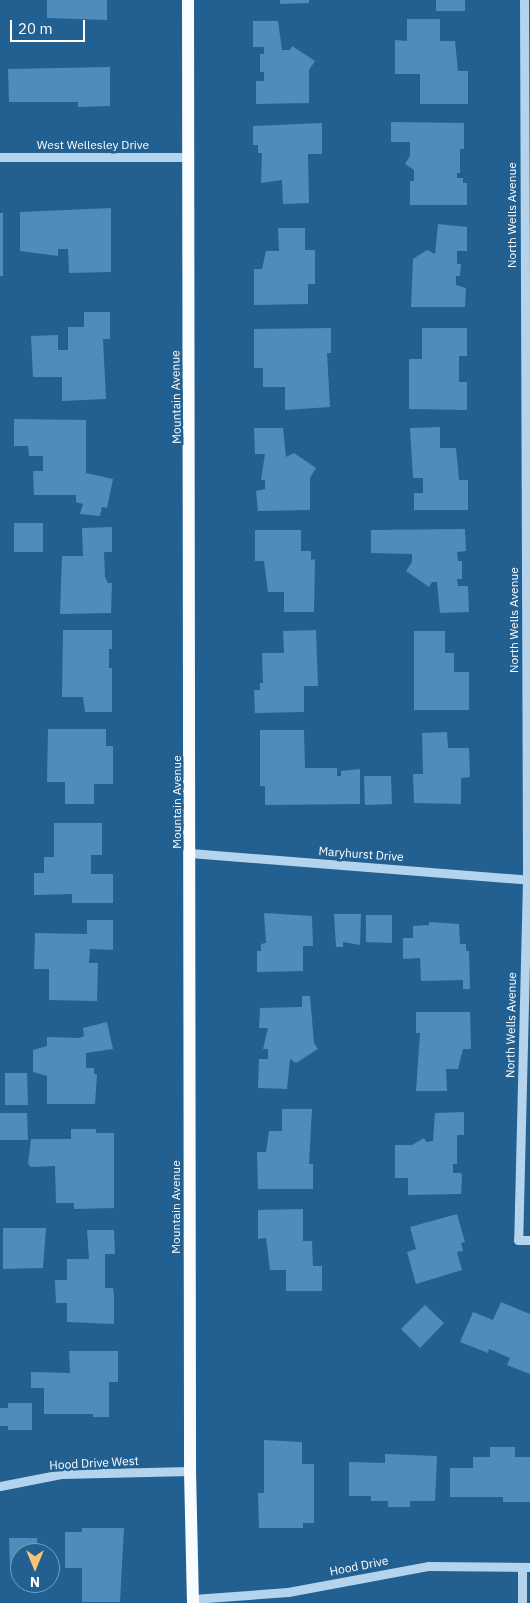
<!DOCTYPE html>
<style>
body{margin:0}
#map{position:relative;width:530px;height:1603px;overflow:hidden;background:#226091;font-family:"IBM Plex Sans",sans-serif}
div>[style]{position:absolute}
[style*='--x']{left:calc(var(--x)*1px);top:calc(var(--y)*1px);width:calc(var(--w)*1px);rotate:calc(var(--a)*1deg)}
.building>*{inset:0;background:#4f8cb9}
.minor>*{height:9px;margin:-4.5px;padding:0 4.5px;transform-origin:4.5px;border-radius:4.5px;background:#b4d4ed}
.major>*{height:12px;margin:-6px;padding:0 6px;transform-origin:6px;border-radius:6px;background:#f9fcff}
span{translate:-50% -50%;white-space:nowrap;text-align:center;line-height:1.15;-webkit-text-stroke:5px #226091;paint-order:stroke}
.street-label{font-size:12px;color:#fff}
.north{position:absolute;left:10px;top:1543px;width:50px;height:50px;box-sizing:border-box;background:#226091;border:1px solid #7aa0bd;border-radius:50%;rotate:180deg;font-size:14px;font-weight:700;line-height:20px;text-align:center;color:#fff}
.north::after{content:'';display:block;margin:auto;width:18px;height:22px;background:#f8c376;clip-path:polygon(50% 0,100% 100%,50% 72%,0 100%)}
.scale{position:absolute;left:10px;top:20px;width:75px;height:22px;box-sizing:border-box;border:2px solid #fff;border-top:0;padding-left:6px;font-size:15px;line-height:18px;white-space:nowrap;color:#fff;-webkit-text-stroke:4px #226091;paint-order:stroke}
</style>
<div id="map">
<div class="building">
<div style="clip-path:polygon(47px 0,107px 0,107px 20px,47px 18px)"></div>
<div style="clip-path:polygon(280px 0,309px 0,309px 3px,280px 4px)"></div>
<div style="clip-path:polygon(436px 0,465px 0,465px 11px,436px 11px)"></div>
<div style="clip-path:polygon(407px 19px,440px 19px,440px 41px,455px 41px,458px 71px,468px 71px,468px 104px,420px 104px,420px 74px,395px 74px,395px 40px,407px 41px)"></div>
<div style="clip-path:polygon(253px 21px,278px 21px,282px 50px,290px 50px,292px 46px,315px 61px,309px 70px,309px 103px,256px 104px,256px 81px,264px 81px,264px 72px,260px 72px,260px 54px,264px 54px,264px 47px,253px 47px)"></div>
<div style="clip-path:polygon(110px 67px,110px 106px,78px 107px,78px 102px,9px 102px,8px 69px)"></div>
<div style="clip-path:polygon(391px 122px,464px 123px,464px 149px,460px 149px,460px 173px,457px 173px,457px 178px,463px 178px,463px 183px,467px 183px,467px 205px,410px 205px,410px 181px,414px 181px,414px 170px,405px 164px,410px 156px,410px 142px,391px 142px)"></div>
<div style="clip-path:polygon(322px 123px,322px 154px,308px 154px,309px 203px,283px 204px,282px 180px,261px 183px,262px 153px,258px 153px,258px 145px,253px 145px,253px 126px)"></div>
<div style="clip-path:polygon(111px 208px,111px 272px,69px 273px,68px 249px,58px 249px,58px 256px,20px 251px,20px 212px)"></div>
<div style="clip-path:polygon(0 213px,3px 213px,3px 276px,0 276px)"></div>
<div style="clip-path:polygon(438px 224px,467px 227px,467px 251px,457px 251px,457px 264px,461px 264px,460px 276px,456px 276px,456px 285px,466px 288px,465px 307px,411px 307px,413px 259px,427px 250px,435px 254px)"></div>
<div style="clip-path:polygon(278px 228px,305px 228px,305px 250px,315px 250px,315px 284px,308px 284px,308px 304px,254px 305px,254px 269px,262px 269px,266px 251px,279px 251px)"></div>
<div style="clip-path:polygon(84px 312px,110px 312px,110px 339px,103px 339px,106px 399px,62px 401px,62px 377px,33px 377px,31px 336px,58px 335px,58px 350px,68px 350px,68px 327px,84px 327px)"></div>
<div style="clip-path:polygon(331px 328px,331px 353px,327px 353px,330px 407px,285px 410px,285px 387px,263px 387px,263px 368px,254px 368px,254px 329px)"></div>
<div style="clip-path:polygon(422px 328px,467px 328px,467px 356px,459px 356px,459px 382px,467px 382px,467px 410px,409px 409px,409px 359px,422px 359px)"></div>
<div style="clip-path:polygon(14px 419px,86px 420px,86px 473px,113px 479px,107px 508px,102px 507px,100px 516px,80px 514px,83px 504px,76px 502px,76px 495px,34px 495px,33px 471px,43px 471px,43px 456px,29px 456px,28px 446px,14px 446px)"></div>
<div style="clip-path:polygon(440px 427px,440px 448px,456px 448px,459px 480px,468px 480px,468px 510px,414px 510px,414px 493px,423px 493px,423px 478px,413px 478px,410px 428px)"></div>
<div style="clip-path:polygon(254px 428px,283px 428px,286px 457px,294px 453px,316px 468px,310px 478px,310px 510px,258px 511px,256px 491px,265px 489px,265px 480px,261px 480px,265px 454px,255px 454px)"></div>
<div style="clip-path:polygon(14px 523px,43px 523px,43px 552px,14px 552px)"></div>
<div style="clip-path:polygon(112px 527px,112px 552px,104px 552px,105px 577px,108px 583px,112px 583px,111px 613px,60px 614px,62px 556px,83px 556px,82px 528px)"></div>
<div style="clip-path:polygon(465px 529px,466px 551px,457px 552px,458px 561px,462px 561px,462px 579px,457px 579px,458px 586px,468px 586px,469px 612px,440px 613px,437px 582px,432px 582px,429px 587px,406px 571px,412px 562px,412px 554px,371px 553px,371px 530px)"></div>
<div style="clip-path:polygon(255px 530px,301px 530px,301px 551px,311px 551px,311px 560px,315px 559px,314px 612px,284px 612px,284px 592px,268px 592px,264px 561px,255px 561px)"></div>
<div style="clip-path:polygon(63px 630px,112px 630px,112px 649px,109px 649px,109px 668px,112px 668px,112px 712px,85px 712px,83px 697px,62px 697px)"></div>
<div style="clip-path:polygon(316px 630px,318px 686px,304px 686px,304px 712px,255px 713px,254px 690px,260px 690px,260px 683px,263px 683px,262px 653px,284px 653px,283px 631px)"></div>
<div style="clip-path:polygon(414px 631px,445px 631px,445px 653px,454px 653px,454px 672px,469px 672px,469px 710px,414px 710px)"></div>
<div style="clip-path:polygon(48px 729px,106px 729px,106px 746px,113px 746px,113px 784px,94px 784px,94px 804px,65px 804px,65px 782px,47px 782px)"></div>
<div style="clip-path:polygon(260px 730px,304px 730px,305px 768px,337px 768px,337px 776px,341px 776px,341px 771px,360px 769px,360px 804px,265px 805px,265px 786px,260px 786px)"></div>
<div style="clip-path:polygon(447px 732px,448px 748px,469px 748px,470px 777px,461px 778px,461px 804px,414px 803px,413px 774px,423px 774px,422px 733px)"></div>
<div style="clip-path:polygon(364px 776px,391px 776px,392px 804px,365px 805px)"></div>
<div style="clip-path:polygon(54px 823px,102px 823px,102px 855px,91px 855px,91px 874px,113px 874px,113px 903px,72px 903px,72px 894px,34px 895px,34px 873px,44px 873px,44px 857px,54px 857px)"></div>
<div style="clip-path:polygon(264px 913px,312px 916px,313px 946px,303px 946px,303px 971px,257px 972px,257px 951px,261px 951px,261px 944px,266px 943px)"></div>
<div style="clip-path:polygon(334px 914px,361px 914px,360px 945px,343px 942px,343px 947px,336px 947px)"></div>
<div style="clip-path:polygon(366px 915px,392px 915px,392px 943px,366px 942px)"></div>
<div style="clip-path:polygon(87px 920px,113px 920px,113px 950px,90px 949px,89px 963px,98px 963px,97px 1001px,49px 1000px,49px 969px,34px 969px,35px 933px,87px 934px)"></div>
<div style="clip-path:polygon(429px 922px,459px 924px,460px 944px,466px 944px,466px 951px,469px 951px,470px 989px,463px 989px,463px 980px,421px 981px,420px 958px,403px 959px,403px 938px,413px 938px,413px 926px,429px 925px)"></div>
<div style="clip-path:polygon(302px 996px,310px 996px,314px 1043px,318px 1049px,296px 1063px,290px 1059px,287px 1089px,258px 1088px,259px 1059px,268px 1059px,268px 1049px,263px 1049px,268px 1028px,259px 1028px,260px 1008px,302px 1007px)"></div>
<div style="clip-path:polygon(416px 1012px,470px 1012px,471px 1049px,463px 1049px,458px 1069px,446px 1069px,447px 1091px,416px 1091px,420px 1033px,416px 1033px)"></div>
<div style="clip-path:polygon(107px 1022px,113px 1049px,86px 1053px,86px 1068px,94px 1068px,94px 1074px,97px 1074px,95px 1104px,47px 1104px,47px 1076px,33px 1072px,33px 1050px,47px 1046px,47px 1037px,79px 1038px,84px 1036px,83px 1028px)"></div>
<div style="clip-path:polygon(5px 1073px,27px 1073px,28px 1105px,5px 1105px)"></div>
<div style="clip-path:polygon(282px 1109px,312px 1109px,309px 1164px,313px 1164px,313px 1189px,258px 1189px,257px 1152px,266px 1152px,269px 1131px,282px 1131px)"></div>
<div style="clip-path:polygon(464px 1112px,464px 1135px,457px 1135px,457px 1164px,453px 1164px,453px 1173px,461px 1173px,462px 1176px,461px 1194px,408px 1195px,408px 1178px,395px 1178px,395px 1145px,412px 1145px,424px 1138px,426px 1142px,433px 1141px,435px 1113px)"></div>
<div style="clip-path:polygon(0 1113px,27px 1113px,28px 1140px,0 1140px)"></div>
<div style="clip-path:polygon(71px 1129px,96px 1129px,96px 1133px,114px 1133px,114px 1208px,74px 1209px,74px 1203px,56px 1203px,55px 1166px,31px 1167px,28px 1164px,31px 1139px,71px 1139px)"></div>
<div style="clip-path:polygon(303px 1209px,303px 1241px,312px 1241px,313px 1266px,322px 1266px,322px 1291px,286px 1291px,286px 1270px,270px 1270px,266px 1238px,258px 1239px,258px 1210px)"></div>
<div style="clip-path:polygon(457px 1214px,465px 1242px,461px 1243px,463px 1251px,457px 1252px,462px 1270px,416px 1284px,407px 1252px,416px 1249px,410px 1227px)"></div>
<div style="clip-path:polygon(3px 1228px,46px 1228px,43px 1268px,3px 1269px)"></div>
<div style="clip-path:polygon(87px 1230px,114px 1230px,115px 1254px,105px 1254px,105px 1288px,113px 1288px,114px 1295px,114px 1324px,67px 1322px,67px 1303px,56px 1303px,55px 1280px,67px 1280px,67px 1259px,89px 1259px)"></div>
<div style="clip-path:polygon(501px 1302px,530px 1314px,530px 1374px,507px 1365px,510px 1358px,489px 1349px,488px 1353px,460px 1342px,473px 1312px,493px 1320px)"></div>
<div style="clip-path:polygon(425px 1305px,444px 1323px,420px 1348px,401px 1329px)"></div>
<div style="clip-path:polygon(69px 1351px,118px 1351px,118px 1382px,109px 1382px,109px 1417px,93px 1417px,93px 1414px,44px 1414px,44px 1388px,31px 1388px,31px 1372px,70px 1373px)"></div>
<div style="clip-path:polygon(8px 1403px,32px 1403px,32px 1430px,8px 1430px,8px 1426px,0 1426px,0 1408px,8px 1408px)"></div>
<div style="clip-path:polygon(264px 1440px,302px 1442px,302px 1464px,314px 1464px,314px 1523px,303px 1523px,303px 1528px,259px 1528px,258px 1493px,264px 1493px)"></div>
<div style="clip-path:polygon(490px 1447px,515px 1447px,515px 1457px,530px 1457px,530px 1502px,503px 1502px,503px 1497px,450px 1497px,450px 1468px,473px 1468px,473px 1457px,490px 1457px)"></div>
<div style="clip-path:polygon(385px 1454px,437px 1456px,435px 1501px,410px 1501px,410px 1507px,388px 1507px,388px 1501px,371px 1501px,371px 1496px,349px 1496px,349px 1462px,385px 1463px)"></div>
<div style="clip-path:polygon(82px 1528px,124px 1528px,120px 1602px,82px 1602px,82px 1568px,65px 1568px,65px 1532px,82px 1532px)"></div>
<div style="clip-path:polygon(9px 1538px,37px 1538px,38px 1553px,20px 1553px,20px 1576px,14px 1576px,14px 1566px,10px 1566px)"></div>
</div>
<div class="minor">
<div style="--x:524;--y:0;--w:880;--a:89.8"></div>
<div style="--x:527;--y:880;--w:360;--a:91.4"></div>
<div style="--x:518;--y:1240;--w:12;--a:0"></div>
<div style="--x:0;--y:157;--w:187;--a:0"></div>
<div style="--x:190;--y:853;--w:341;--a:4.5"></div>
<div style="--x:0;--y:1486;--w:62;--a:-11.1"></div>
<div style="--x:61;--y:1474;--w:129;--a:-1.3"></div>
<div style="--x:522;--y:1567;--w:36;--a:90"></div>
<div style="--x:193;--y:1599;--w:95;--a:-4.2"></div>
<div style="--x:288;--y:1592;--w:142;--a:-10.5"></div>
<div style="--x:428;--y:1566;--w:102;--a:0.6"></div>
</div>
<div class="major">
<div style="--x:188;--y:0;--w:1471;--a:89.92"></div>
<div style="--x:190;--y:1471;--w:132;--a:88.7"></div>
</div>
<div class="street-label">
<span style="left:93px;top:145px">West Wellesley Drive</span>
<span style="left:512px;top:215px;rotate:-90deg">North Wells Avenue</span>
<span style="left:176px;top:397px;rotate:-91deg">Mountain Avenue</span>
<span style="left:514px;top:620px;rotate:-90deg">North Wells Avenue</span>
<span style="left:177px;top:802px;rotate:-90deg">Mountain Avenue</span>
<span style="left:361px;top:854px;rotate:4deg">Maryhurst Drive</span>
<span style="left:511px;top:1025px;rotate:-89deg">North Wells Avenue</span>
<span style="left:176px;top:1207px;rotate:-90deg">Mountain Avenue</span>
<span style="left:94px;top:1463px;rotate:-3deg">Hood Drive West</span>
<span style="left:359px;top:1566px;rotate:-11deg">Hood Drive</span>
</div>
<div class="north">N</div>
<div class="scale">20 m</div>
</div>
